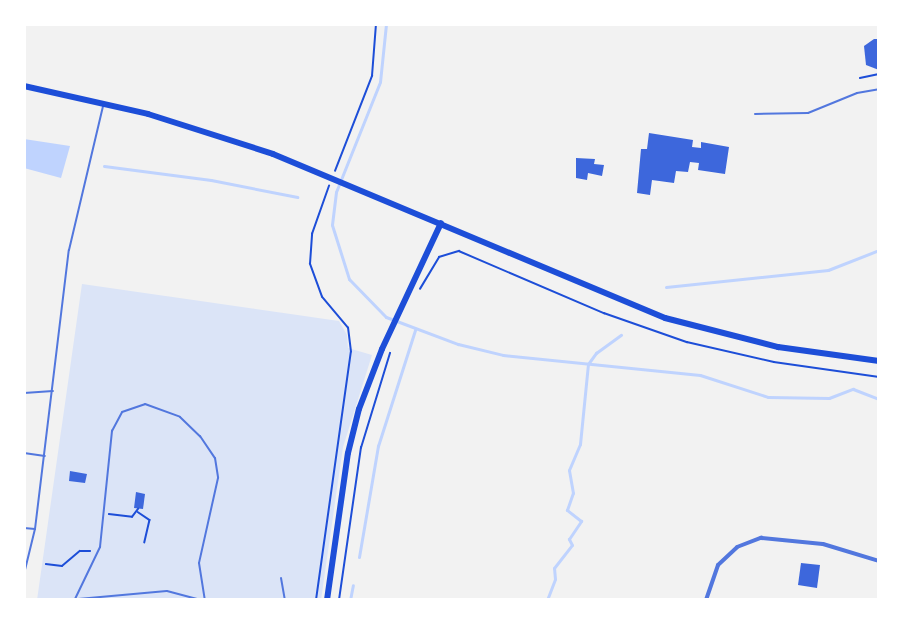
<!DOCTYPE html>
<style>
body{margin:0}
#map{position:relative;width:903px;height:624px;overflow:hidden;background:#f2f2f2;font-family:Roboto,sans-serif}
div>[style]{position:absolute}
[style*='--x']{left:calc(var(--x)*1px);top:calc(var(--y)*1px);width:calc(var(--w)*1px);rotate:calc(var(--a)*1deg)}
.green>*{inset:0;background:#dbe4f7}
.water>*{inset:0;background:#bfd3fe}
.stream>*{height:3px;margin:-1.5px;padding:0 1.5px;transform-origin:1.5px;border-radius:1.5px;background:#bfd3fe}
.building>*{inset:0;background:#3d67dc}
.path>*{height:1.5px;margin:-0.75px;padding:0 0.75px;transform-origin:0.75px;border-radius:0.75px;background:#1d4ed8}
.service>*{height:2px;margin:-1px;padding:0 1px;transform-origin:1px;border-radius:1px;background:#5277de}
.minor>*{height:4px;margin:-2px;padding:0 2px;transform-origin:2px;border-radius:2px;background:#5277de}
.secondary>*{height:6px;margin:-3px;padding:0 3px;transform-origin:3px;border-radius:3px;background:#1d4ed8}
span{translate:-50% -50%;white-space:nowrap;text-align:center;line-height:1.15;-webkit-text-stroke:6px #fff;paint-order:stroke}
.frame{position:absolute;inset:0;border:26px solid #fff;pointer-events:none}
</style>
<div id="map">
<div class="green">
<div style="clip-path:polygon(82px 284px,339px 321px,347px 335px,348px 348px,372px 355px,343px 447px,321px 600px,37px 600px)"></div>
</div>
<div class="water">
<div style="clip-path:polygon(24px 139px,70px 146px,61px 178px,24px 168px)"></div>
</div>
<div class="stream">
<div style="--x:386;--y:24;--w:58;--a:95.9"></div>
<div style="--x:380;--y:82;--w:118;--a:111.8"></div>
<div style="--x:336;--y:192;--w:33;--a:97"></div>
<div style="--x:332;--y:225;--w:57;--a:72.5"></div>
<div style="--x:349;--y:279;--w:53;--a:45.8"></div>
<div style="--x:386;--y:317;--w:77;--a:20.6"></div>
<div style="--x:458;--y:344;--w:46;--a:13.7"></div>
<div style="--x:503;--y:355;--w:198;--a:5.8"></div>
<div style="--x:700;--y:375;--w:71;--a:17.9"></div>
<div style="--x:768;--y:397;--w:61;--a:0.9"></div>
<div style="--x:829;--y:398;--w:26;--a:-21"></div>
<div style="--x:853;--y:389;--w:28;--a:21"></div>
<div style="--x:104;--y:166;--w:108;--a:7.5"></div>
<div style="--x:211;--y:180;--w:88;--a:11.2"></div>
<div style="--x:666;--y:287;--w:163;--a:-6"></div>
<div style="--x:828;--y:270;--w:55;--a:-21.4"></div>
<div style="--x:359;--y:557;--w:113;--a:-80.3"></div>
<div style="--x:378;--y:446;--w:122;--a:-72.3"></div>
<div style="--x:350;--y:600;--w:15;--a:-79"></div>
<div style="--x:547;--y:600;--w:22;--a:-69"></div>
<div style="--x:555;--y:579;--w:11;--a:-95"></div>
<div style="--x:554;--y:568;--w:29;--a:-52"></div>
<div style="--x:572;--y:545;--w:7;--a:-117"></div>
<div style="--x:569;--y:539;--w:22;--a:-56"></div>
<div style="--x:581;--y:521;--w:18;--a:-142"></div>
<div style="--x:567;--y:510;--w:18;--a:-71"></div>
<div style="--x:573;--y:493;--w:23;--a:-100"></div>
<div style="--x:569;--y:470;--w:28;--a:-67"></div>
<div style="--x:580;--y:444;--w:80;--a:-84.3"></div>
<div style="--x:588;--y:364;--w:14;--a:-54"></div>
<div style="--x:596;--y:353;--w:31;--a:-36"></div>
</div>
<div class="building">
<div style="clip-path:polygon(874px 39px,879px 39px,879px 70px,866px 65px,864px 46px)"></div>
<div style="clip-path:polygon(649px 133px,693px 140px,692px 147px,701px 148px,701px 142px,729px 147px,725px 174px,698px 170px,699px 163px,690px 162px,688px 172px,676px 171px,674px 183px,652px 180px,650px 195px,637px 193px,641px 149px,647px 149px)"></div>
<div style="clip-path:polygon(576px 158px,595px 159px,594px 164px,604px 165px,602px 176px,588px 173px,587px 180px,576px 178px)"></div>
<div style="clip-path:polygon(70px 471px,87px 474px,85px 483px,69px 481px)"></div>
<div style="clip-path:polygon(136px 492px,145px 494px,143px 509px,134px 508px)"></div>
<div style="clip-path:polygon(801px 563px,820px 565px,817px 588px,798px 585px)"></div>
</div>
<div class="path">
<div style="--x:860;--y:78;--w:19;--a:-12"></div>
<div style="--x:335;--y:171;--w:102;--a:-68.7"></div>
<div style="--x:372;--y:76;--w:52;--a:-85.6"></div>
<div style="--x:420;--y:289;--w:37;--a:-59"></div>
<div style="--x:439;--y:257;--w:21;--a:-17"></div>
<div style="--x:459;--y:251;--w:158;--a:23.2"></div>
<div style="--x:604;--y:313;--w:88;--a:19.3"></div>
<div style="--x:687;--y:342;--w:89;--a:12.9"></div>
<div style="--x:774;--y:362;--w:106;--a:8.1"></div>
<div style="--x:138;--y:512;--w:14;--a:34"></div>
<div style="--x:150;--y:520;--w:23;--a:103"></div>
<div style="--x:109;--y:514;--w:23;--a:7"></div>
<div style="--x:132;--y:517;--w:10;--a:-53"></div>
<div style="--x:46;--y:564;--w:16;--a:7"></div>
<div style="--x:62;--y:566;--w:23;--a:-40"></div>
<div style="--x:80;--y:551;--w:10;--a:0"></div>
<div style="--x:316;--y:600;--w:250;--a:-82"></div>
<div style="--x:351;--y:352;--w:24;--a:-97"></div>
<div style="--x:348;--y:328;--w:40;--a:-130"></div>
<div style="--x:322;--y:297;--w:35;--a:-110"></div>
<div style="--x:310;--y:264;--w:30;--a:-86"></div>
<div style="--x:312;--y:234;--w:51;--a:-70.5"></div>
<div style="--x:339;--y:600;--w:154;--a:-81.8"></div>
<div style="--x:361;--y:448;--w:99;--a:-73"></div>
</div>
<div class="service">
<div style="--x:755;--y:114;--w:53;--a:-1.1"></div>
<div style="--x:808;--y:113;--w:53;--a:-22.2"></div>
<div style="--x:857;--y:93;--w:22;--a:-10"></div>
<div style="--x:24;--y:393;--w:29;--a:-4"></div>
<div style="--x:24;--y:453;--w:21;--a:8"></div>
<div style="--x:24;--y:528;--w:11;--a:5"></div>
<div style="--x:24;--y:574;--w:46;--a:-76.3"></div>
<div style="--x:35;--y:529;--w:281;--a:-83.1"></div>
<div style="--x:69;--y:250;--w:148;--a:-76.7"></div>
<div style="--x:281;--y:578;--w:22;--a:80"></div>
<div style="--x:75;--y:599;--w:58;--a:-64.3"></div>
<div style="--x:100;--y:547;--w:117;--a:-84.1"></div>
<div style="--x:112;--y:431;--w:21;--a:-62"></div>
<div style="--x:122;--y:412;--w:24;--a:-19"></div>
<div style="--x:145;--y:404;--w:37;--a:20"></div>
<div style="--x:180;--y:417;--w:28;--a:44"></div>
<div style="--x:200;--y:436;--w:27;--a:56"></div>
<div style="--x:215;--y:458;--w:20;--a:81"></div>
<div style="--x:218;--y:478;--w:87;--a:102.6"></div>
<div style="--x:199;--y:563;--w:37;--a:81"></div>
<div style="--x:67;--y:600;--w:100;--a:-5.1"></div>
<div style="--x:167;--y:591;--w:35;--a:15"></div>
</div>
<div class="minor">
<div style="--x:706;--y:600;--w:37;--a:-71"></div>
<div style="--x:718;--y:565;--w:26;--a:-43"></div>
<div style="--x:737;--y:547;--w:26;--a:-21"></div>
<div style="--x:761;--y:538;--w:62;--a:5.5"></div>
<div style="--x:823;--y:544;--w:59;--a:16.9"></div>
</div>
<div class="secondary">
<div style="--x:24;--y:86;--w:127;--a:12.7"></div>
<div style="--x:148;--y:114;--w:131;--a:17.7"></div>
<div style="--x:273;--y:154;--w:425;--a:22.7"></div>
<div style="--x:665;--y:318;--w:117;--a:14.4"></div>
<div style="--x:778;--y:347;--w:102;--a:7.9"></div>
<div style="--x:327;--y:600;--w:148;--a:-81.9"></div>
<div style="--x:348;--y:453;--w:45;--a:-76"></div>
<div style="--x:359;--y:409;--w:64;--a:-69"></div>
<div style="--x:382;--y:349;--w:139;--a:-64.9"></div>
</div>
<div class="frame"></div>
</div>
